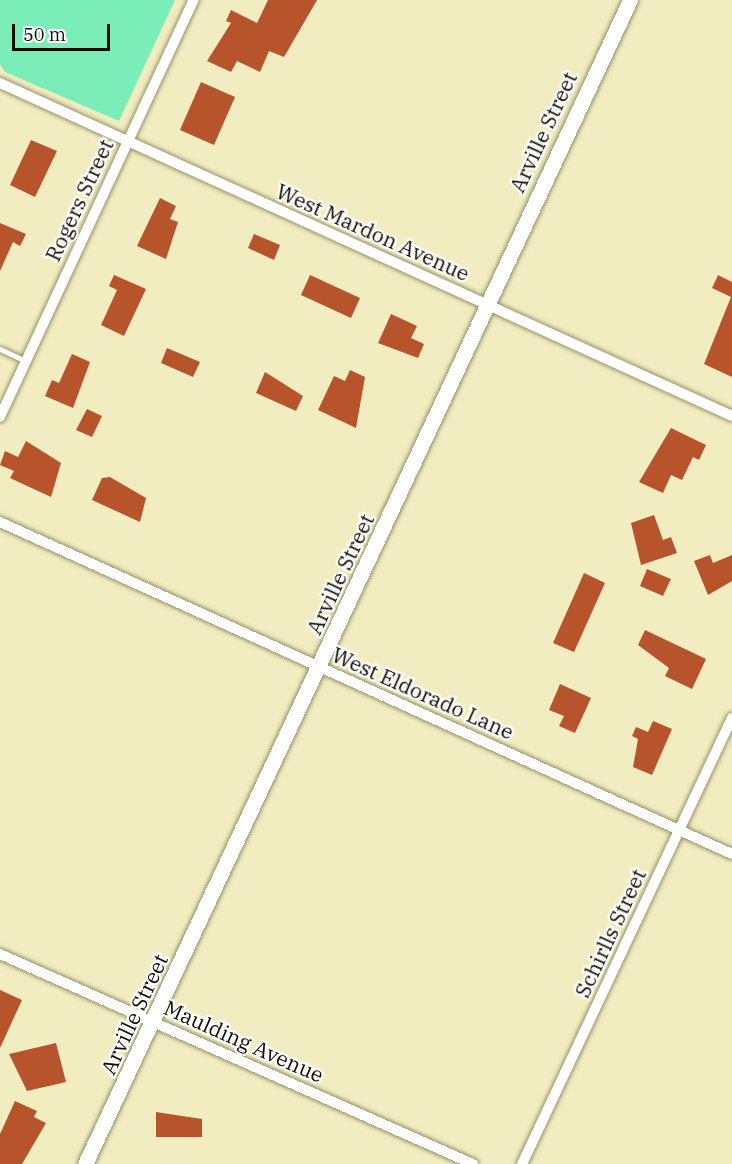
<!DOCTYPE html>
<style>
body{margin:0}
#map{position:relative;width:732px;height:1164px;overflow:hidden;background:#f2edc0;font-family:"IBM Plex Serif",serif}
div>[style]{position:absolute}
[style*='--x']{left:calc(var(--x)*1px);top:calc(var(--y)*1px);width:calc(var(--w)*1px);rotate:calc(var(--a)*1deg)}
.green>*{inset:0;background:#7bedb8}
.building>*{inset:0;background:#b7542b}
.roads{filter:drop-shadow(0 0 2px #969168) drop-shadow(0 0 2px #969168)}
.lane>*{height:5px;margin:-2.5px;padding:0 2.5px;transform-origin:2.5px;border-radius:2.5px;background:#fff}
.street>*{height:10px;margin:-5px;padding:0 5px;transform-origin:5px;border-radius:5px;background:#fff}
.secondary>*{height:15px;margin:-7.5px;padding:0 7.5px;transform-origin:7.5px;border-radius:7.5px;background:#fff}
span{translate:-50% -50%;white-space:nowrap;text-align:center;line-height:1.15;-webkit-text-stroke:4.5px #fff;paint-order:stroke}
.street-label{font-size:21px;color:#100e02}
.scale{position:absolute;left:12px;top:24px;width:98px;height:27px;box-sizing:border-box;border:3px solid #100e02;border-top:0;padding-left:8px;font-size:18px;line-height:21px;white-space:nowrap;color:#100e02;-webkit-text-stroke:4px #fff;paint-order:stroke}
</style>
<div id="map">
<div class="green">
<div style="clip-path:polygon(0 0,175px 0,119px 121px,5px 72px,0 64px)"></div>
</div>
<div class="building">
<div style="clip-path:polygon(268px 0,317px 0,284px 57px,269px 51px,260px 72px,237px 61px,231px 72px,207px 61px,231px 23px,226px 21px,231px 10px,257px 23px)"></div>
<div style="clip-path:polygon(201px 82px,235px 97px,214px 145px,180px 130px)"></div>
<div style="clip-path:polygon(31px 140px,57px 151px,35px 197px,10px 185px)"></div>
<div style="clip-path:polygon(160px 198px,176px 206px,170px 219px,178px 222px,166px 259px,137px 246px)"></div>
<div style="clip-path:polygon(0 223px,26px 234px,20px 246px,13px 242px,0 271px)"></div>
<div style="clip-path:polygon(254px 234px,280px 245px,274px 260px,248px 248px)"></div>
<div style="clip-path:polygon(114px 275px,146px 289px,124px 336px,101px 325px,117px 290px,109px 286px)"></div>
<div style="clip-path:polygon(310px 275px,360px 298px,351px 318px,301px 295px)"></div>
<div style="clip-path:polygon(718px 275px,732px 282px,732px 377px,704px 364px,731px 297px,712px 288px)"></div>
<div style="clip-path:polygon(391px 314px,417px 326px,411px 338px,424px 344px,418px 358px,378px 343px)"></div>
<div style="clip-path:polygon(167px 348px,200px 362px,193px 377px,161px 363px)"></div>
<div style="clip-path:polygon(72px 354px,90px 362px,73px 408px,45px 396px,52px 380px,59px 383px)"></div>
<div style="clip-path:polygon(350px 370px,365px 377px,356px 428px,318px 410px,334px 376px,345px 381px)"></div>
<div style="clip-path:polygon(265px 372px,303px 396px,296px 411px,256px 393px)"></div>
<div style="clip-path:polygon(87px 409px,102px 416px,92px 437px,76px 430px)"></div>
<div style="clip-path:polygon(671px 428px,706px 445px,699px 460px,693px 457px,682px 480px,671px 475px,663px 493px,639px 482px)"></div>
<div style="clip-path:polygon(26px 441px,61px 463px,51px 497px,10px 478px,14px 471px,0 465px,5px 451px,18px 457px)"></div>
<div style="clip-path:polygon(110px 477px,146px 498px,140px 522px,92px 500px,102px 478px)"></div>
<div style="clip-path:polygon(654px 515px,663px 540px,671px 537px,677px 553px,641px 565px,631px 523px)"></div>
<div style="clip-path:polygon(710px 555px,713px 563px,732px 555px,732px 581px,708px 595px,694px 561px)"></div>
<div style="clip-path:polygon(647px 569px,671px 579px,663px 596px,640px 586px)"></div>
<div style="clip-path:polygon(584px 573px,605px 583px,574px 652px,553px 643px)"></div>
<div style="clip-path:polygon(645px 630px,706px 659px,692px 689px,665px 676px,669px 668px,638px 645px)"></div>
<div style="clip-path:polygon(560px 684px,591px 698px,575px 733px,559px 726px,564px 716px,549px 710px)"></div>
<div style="clip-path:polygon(653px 721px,672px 729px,652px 775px,633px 767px,638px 739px,632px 736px,636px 727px,648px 732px)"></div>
<div style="clip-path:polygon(0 990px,22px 1000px,0 1048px)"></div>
<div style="clip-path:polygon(56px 1043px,66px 1082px,27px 1091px,9px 1054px)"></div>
<div style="clip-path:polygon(15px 1101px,37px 1111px,34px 1117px,46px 1123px,22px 1164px,0 1164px,0 1134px)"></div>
<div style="clip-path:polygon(156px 1112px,202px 1119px,202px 1137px,156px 1137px)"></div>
</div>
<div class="roads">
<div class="lane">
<div style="--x:0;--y:349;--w:29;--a:25"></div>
</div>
<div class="street">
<div style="--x:0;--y:83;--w:804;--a:24.46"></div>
<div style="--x:0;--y:417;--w:460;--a:-65.1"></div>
<div style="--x:0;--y:522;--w:804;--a:24.4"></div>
<div style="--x:0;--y:954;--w:518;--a:23.94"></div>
<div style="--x:522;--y:1164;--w:493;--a:-64.8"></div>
</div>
<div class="secondary">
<div style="--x:85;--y:1164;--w:1285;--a:-64.91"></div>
</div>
</div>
<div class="street-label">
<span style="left:543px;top:132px;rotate:-65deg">Arville Street</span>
<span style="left:79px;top:200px;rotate:-65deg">Rogers Street</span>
<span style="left:373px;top:232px;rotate:24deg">West Mardon Avenue</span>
<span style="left:340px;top:574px;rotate:-65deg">Arville Street</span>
<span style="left:423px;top:693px;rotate:24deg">West Eldorado Lane</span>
<span style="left:610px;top:933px;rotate:-65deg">Schirlls Street</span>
<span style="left:134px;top:1014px;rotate:-65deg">Arville Street</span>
<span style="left:244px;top:1041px;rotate:24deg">Maulding Avenue</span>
</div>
<div class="scale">50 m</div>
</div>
